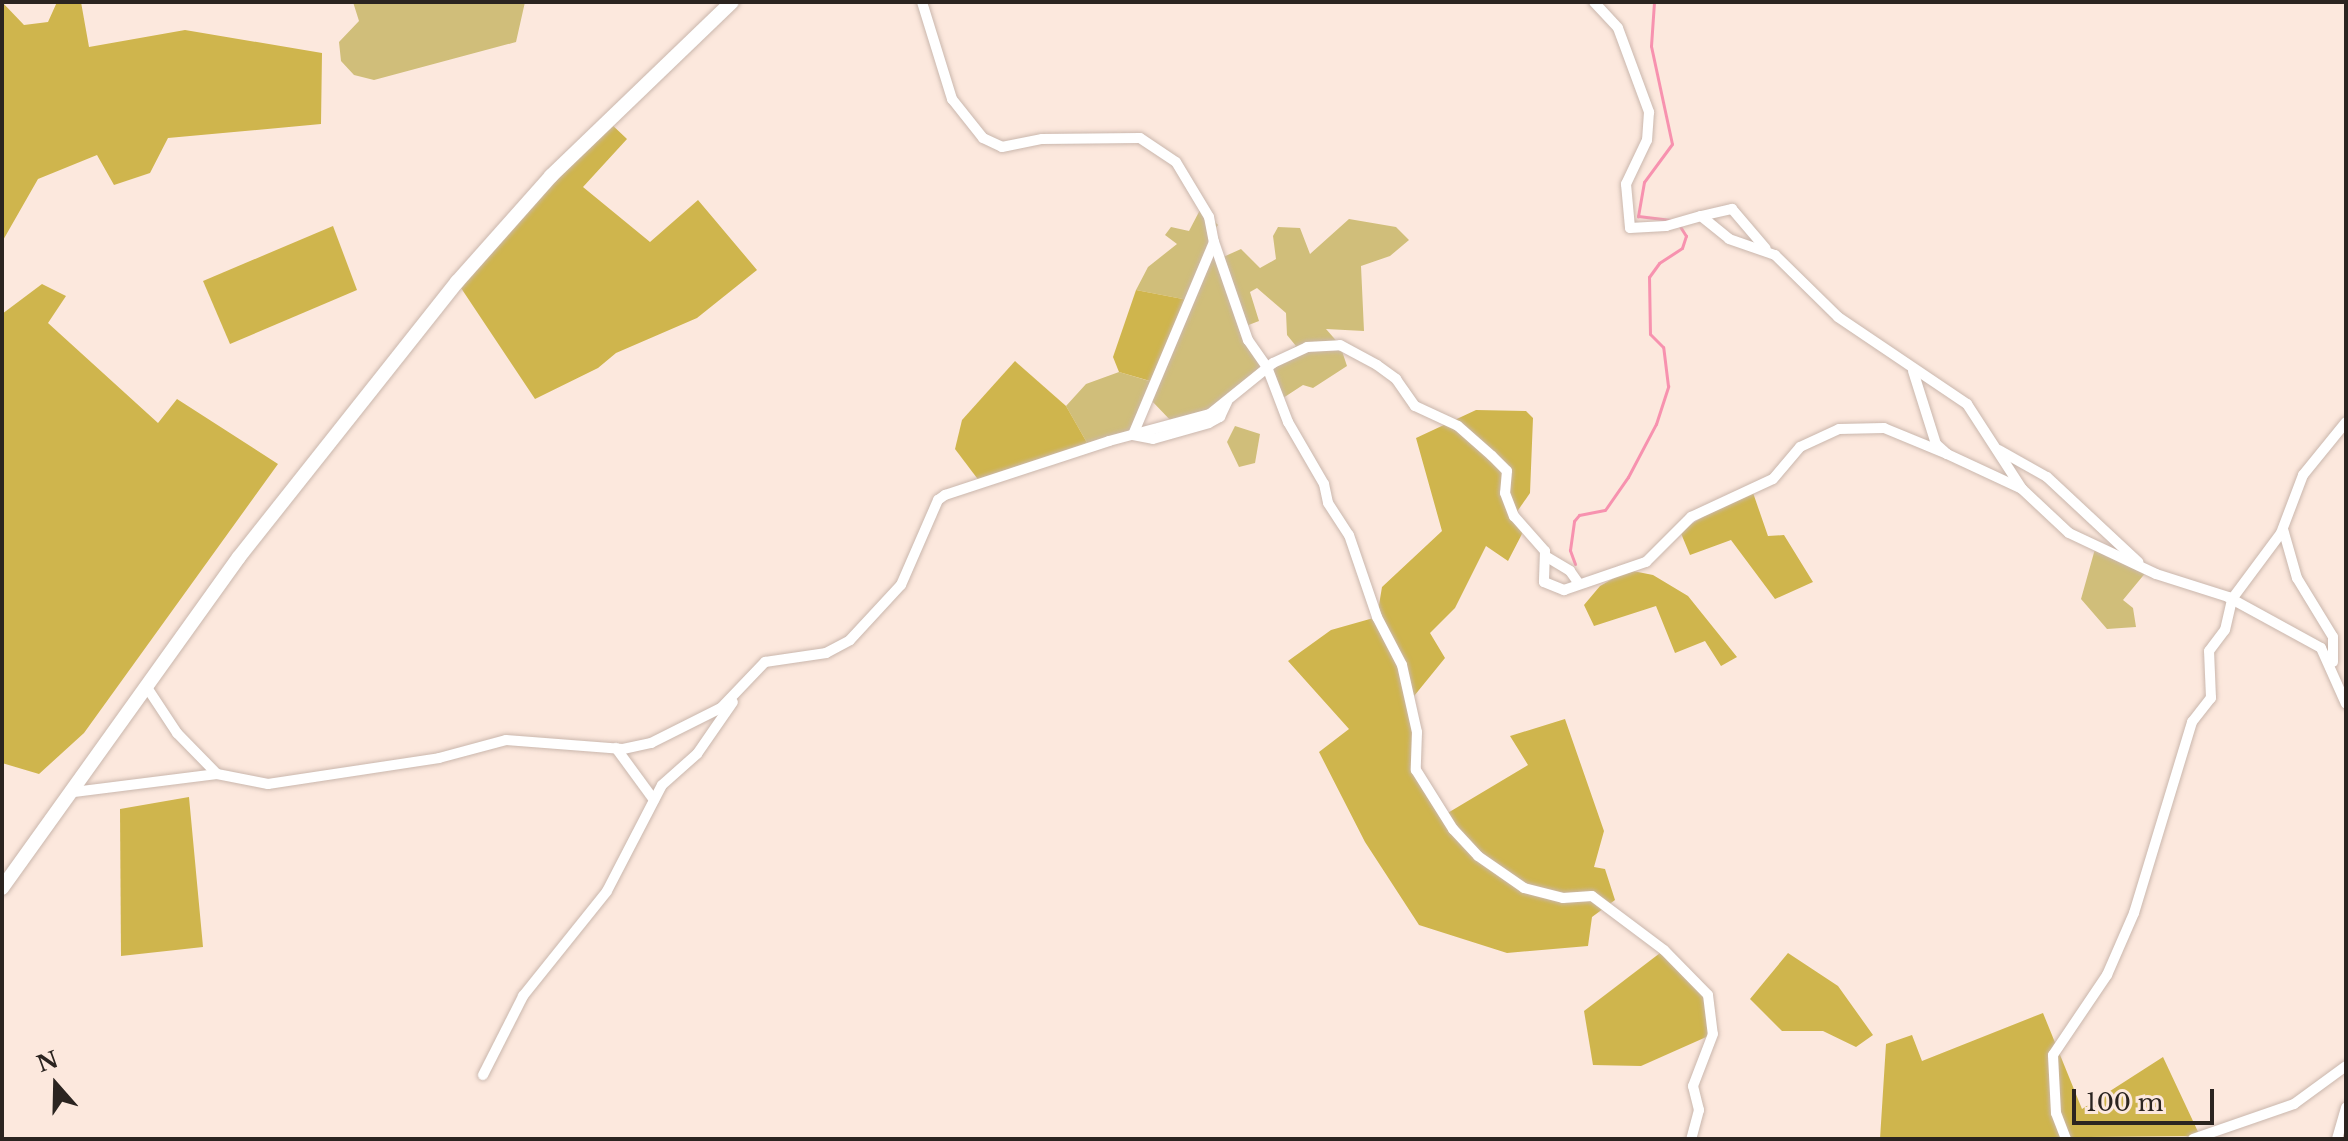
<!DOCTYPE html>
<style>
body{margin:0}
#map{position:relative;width:2348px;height:1141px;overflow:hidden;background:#fce8dd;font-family:"Libre Baskerville",serif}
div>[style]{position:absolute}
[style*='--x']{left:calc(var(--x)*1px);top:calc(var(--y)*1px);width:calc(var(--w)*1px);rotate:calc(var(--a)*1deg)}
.green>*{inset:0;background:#d0be7a}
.forest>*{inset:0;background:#cfb54d}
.stream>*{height:3px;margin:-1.5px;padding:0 1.5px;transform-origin:1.5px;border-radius:1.5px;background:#f792af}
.roads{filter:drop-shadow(0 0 2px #cab7ad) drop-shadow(0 0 2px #cab7ad)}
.street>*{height:10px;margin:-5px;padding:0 5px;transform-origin:5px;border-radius:5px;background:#fff}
.secondary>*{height:14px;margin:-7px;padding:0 7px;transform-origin:7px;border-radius:7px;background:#fff}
span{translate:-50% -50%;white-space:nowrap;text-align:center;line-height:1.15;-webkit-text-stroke:7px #fce8dd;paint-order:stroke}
.frame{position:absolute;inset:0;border:4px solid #2b2420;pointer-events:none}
.north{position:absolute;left:16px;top:1045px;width:80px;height:80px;-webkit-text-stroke:6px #fce8dd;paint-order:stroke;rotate:340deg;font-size:22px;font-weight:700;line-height:32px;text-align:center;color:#2b2420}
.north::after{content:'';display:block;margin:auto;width:28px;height:36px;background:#2b2420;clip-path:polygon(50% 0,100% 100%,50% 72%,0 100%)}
.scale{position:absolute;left:2072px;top:1089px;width:142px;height:36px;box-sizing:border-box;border:4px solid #2b2420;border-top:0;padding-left:10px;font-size:24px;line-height:28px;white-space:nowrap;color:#2b2420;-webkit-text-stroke:6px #fce8dd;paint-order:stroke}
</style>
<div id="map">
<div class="green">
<div style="clip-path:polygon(353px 2px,525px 2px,516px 42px,374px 80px,354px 75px,341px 61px,339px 42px,359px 21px)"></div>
<div style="clip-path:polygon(evenodd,1201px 208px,1218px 225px,1214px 230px,1221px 258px,1241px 249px,1260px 268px,1276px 259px,1273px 236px,1278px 227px,1300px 228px,1310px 254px,1349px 219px,1396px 227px,1409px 240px,1390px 256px,1361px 266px,1364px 331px,1326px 329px,1340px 345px,1347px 366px,1313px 388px,1303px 385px,1280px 400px,1266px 372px,1222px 405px,1174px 424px,1150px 399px,1133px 435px,1090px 448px,1066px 406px,1086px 384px,1119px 372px,1156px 383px,1188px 300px,1136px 290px,1148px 267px,1177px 244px,1165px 235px,1171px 227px,1189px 231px,1201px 208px,1257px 288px,1286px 313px,1287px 335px,1296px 346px,1267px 365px,1246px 326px,1259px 321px,1250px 292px,1257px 288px)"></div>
<div style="clip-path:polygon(1235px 426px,1260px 434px,1255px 463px,1239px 467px,1227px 442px)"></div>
<div style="clip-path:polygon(2095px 549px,2147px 571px,2123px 600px,2133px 608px,2136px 627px,2107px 629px,2081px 599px)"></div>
</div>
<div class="forest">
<div style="clip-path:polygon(2px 2px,24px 25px,48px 22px,57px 2px,81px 2px,89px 47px,185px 30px,322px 53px,321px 124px,168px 138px,150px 173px,114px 185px,97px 155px,38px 179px,2px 242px)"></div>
<div style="clip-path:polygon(608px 121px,627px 139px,583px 187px,650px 242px,698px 200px,757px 270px,697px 318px,616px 353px,598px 368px,535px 399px,457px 282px)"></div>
<div style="clip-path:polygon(333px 226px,357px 290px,230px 344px,203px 281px)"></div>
<div style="clip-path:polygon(42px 284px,66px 296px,48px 323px,158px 423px,177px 399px,278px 464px,84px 733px,39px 774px,2px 763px,2px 314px)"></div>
<div style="clip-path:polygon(1136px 290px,1188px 300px,1157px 383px,1119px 372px,1113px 357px)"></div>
<div style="clip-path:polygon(1015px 361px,1066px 406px,1090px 448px,983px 486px,955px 449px,962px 420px)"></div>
<div style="clip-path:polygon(1476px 410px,1526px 411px,1533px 418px,1530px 493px,1514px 516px,1523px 532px,1508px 561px,1486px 546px,1455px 608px,1430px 633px,1445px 658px,1410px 701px,1414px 763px,1446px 814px,1528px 765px,1510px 736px,1565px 719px,1604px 831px,1594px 867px,1605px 869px,1615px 900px,1592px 917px,1588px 946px,1507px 953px,1419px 925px,1365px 842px,1319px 752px,1349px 729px,1288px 661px,1331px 630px,1377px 617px,1382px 587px,1442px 531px,1416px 438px)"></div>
<div style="clip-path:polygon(1751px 487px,1768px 536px,1784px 535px,1813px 582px,1775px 599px,1731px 540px,1690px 555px,1680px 531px)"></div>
<div style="clip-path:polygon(1628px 570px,1653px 575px,1688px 596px,1737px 657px,1721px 666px,1705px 641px,1675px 653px,1656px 606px,1594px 626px,1584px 605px,1600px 586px)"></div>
<div style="clip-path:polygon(189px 797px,203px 947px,121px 956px,120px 809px)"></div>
<div style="clip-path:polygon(1664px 950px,1708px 995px,1713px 1034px,1641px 1066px,1593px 1065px,1584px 1011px)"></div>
<div style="clip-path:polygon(1788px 953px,1838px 986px,1873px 1035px,1856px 1047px,1823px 1031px,1782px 1031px,1750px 999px)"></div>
<div style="clip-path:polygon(2043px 1013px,2082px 1109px,2163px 1057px,2200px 1136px,1880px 1139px,1886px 1044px,1912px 1035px,1922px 1061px)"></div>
</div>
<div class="stream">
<div style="--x:1654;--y:2;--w:44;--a:93.9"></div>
<div style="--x:1651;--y:46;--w:100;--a:77.9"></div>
<div style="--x:1672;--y:144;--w:47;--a:126.4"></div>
<div style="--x:1644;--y:182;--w:35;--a:100"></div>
<div style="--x:1638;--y:216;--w:35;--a:7"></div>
<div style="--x:1575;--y:564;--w:15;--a:-110"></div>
<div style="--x:1570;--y:550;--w:29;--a:-82"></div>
<div style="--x:1574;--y:521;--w:8;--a:-50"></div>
<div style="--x:1579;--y:515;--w:26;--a:-11"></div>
<div style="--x:1605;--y:510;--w:40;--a:-55.1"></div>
<div style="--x:1628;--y:477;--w:60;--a:-62.2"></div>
<div style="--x:1656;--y:424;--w:40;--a:-72"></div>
<div style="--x:1668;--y:386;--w:39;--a:-97"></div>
<div style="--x:1663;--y:347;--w:18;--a:-135"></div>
<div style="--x:1650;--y:334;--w:57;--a:-91"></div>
<div style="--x:1649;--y:277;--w:17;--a:-54"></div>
<div style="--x:1659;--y:263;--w:27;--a:-33"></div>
<div style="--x:1682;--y:248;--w:13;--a:-72"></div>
<div style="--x:1686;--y:236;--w:13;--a:-122"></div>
</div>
<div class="roads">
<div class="street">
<div style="--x:922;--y:2;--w:102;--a:72.8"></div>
<div style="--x:952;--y:99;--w:50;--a:51.5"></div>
<div style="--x:983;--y:138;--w:21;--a:25"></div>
<div style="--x:1002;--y:147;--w:41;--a:-11.3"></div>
<div style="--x:1042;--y:139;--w:98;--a:-0.6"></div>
<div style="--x:1140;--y:138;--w:43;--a:33.7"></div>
<div style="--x:1176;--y:162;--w:64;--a:59"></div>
<div style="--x:1209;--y:217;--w:25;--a:79"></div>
<div style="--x:1214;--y:242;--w:209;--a:112.8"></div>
<div style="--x:1133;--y:435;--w:20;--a:11"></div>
<div style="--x:1153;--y:439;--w:58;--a:-15.9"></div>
<div style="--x:1209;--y:423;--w:13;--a:-29"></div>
<div style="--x:1220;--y:417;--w:17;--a:-65"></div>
<div style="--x:1594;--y:2;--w:35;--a:47"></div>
<div style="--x:1618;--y:28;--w:90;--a:69.7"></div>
<div style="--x:1649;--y:112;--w:28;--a:94"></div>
<div style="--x:1647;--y:140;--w:49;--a:115.5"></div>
<div style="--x:1626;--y:184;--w:44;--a:84.8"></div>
<div style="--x:1630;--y:228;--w:36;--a:-3"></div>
<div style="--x:1666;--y:226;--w:36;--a:-16"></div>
<div style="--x:1701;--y:216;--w:36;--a:39"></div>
<div style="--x:1729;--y:239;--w:49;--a:19.2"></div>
<div style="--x:1775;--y:255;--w:88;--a:44.5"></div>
<div style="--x:1838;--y:317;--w:156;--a:34"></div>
<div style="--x:1967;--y:404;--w:101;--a:57.1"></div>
<div style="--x:2022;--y:489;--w:64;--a:43.1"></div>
<div style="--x:2069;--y:533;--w:96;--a:25.2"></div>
<div style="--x:2156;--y:574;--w:76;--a:17.7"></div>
<div style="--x:2228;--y:597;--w:106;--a:28.7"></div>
<div style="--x:2321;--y:648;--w:61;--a:65.9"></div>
<div style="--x:1701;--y:216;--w:32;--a:-13"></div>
<div style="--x:1732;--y:209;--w:52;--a:49.6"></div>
<div style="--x:1214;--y:242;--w:104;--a:70.9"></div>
<div style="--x:1248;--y:340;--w:33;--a:55"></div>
<div style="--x:1267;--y:367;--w:59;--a:69.1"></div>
<div style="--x:1288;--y:422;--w:72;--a:59.9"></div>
<div style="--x:1324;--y:484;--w:19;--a:78"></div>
<div style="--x:1328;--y:503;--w:38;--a:57"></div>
<div style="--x:1349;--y:535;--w:87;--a:71.1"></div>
<div style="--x:1377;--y:617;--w:54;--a:62.5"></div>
<div style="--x:1402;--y:665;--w:69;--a:77.4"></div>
<div style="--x:1417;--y:732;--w:38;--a:92"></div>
<div style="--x:1416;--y:770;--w:70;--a:57.9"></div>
<div style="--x:1453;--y:829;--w:37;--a:47"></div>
<div style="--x:1478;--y:856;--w:56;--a:34.8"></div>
<div style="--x:1524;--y:888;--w:40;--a:14.4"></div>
<div style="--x:1563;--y:898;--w:29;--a:-4"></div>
<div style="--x:1592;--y:896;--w:90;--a:36.9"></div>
<div style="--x:1664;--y:950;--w:63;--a:45.6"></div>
<div style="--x:1708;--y:995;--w:39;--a:83"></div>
<div style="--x:1713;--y:1034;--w:56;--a:111"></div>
<div style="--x:1693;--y:1086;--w:25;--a:76"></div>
<div style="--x:1699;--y:1110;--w:30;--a:105"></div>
<div style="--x:1913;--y:371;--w:77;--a:72.5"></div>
<div style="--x:1936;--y:444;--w:15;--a:42"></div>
<div style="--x:1947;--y:454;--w:83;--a:25"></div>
<div style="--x:1999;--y:450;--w:55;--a:29.4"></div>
<div style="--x:2047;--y:477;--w:125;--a:43"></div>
<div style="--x:2283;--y:529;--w:51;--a:74.1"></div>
<div style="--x:2297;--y:578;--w:69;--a:58.6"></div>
<div style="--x:2333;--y:637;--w:25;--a:90"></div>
<div style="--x:1547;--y:557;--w:27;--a:31"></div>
<div style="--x:1570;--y:571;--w:16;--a:55"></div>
<div style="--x:148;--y:689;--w:53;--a:56.6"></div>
<div style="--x:177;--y:733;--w:57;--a:45.7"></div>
<div style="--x:616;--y:748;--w:64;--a:53.8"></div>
<div style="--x:74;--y:792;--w:144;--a:-7.2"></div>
<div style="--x:217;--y:774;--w:52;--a:11.1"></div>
<div style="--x:268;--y:784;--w:173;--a:-8.6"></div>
<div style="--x:439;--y:758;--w:69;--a:-15"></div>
<div style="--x:506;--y:740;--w:117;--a:4.4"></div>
<div style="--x:623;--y:749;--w:29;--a:-12"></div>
<div style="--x:651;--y:743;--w:78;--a:-26.6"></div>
<div style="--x:721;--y:708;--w:64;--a:-46.3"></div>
<div style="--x:765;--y:662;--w:62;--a:-8.4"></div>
<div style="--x:826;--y:653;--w:27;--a:-28"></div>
<div style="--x:850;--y:640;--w:75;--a:-47.2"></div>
<div style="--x:901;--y:585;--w:93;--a:-66.5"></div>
<div style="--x:938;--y:500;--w:9;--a:-36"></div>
<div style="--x:945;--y:495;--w:173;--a:-18.2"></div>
<div style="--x:1109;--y:441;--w:105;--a:-15"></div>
<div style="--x:1210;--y:414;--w:81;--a:-39"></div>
<div style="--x:1273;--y:363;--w:38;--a:-25"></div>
<div style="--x:1307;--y:347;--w:33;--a:-3"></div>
<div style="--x:1340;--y:345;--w:42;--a:28.4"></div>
<div style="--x:1377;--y:365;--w:24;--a:36"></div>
<div style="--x:1396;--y:379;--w:33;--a:55"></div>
<div style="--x:1415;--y:406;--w:47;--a:24.9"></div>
<div style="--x:1458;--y:426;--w:45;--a:41.4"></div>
<div style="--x:1492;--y:456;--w:21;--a:45"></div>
<div style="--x:1507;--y:471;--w:22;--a:95"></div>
<div style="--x:1505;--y:493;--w:25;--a:69"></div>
<div style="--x:1514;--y:516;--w:47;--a:48.5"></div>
<div style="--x:1545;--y:551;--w:31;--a:92"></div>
<div style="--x:1544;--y:582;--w:22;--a:22"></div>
<div style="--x:1564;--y:590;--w:87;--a:-18.9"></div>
<div style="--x:1646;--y:562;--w:64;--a:-45"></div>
<div style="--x:1691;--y:517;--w:90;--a:-24.9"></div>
<div style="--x:1773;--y:479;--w:42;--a:-49.8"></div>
<div style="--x:1800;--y:447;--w:43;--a:-24.8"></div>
<div style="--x:1839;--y:429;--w:45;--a:-1.3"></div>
<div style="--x:1884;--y:428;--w:68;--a:22.4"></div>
<div style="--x:483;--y:1075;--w:89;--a:-63.1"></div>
<div style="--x:523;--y:996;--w:134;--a:-51.3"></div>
<div style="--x:607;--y:891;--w:119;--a:-62.6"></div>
<div style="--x:662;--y:785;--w:47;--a:-41.5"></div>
<div style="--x:697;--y:754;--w:63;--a:-55.3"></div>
<div style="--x:2066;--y:1139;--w:28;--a:-111"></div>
<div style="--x:2056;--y:1113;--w:58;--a:-93"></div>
<div style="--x:2053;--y:1055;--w:97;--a:-56"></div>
<div style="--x:2107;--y:975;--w:68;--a:-66.5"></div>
<div style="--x:2134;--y:913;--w:200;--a:-73.1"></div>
<div style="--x:2192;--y:722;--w:31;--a:-52"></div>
<div style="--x:2211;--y:698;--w:47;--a:-92.4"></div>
<div style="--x:2209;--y:651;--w:26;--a:-53"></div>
<div style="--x:2225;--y:630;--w:32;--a:-77"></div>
<div style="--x:2232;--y:599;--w:82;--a:-53.4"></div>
<div style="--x:2281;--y:533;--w:62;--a:-69.2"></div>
<div style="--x:2303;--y:475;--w:68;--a:-50.9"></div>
<div style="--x:2193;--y:1139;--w:107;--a:-19.1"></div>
<div style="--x:2294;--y:1104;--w:64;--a:-36.2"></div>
<div style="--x:2337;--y:1139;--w:33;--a:-74"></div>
</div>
<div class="secondary">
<div style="--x:2;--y:888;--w:407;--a:-54.4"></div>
<div style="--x:239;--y:557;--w:351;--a:-51.6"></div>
<div style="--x:457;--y:282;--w:142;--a:-48.4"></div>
<div style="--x:551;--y:176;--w:251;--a:-43.9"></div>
</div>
</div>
<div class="frame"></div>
<div class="north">N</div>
<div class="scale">100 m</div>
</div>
